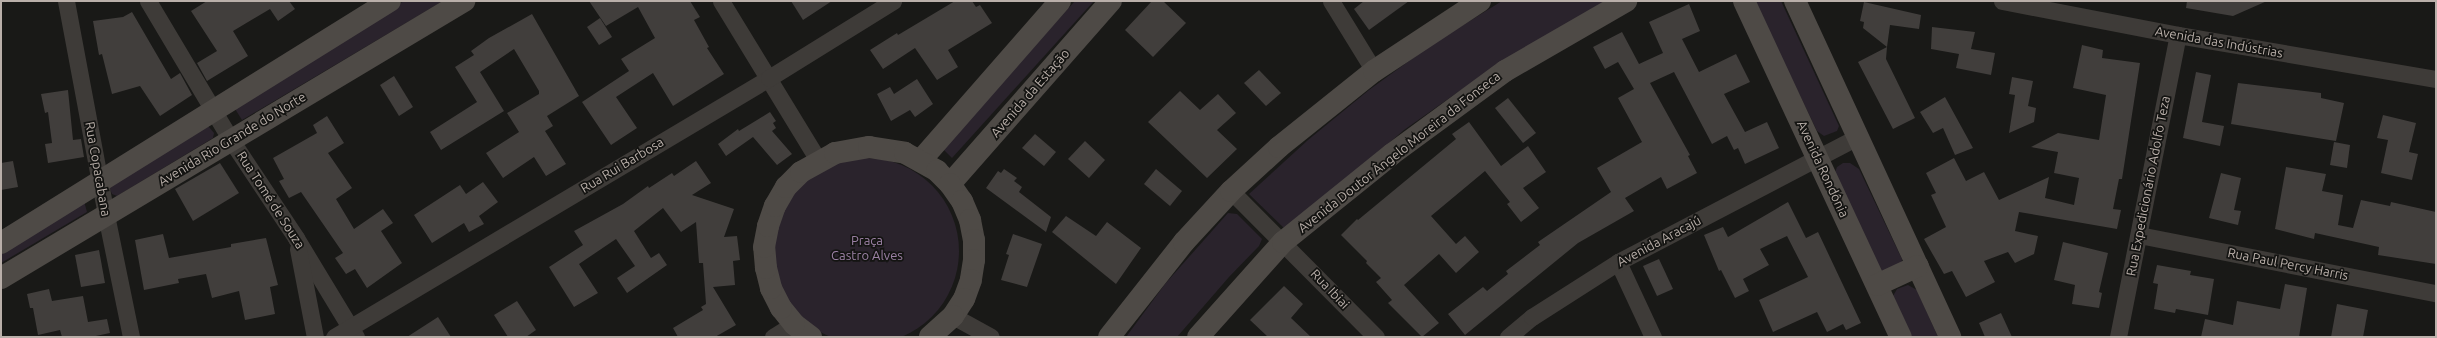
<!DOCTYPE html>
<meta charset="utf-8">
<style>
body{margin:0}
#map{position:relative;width:2437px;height:338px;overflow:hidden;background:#191917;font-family:Ubuntu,sans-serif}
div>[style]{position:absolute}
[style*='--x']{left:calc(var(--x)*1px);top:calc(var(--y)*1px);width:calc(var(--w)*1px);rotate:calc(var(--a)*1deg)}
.green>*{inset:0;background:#2a232c}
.round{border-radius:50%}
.building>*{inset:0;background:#413e3c}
.street>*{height:17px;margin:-8.5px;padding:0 8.5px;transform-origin:8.5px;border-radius:8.5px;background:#3e3b38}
.secondary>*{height:22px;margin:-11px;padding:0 11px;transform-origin:11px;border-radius:11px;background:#4e4a46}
span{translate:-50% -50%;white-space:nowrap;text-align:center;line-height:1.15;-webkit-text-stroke:3.5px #141412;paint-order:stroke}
.street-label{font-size:13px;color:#b9afa9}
.park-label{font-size:13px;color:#9b80a4}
.frame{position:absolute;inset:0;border:2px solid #b9afa9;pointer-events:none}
</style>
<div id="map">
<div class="green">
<div style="clip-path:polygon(404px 1px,443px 1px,242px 120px,232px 104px)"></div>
<div style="clip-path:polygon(1075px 1px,1094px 1px,952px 158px,942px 148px)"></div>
<div style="clip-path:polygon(1502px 1px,1605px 1px,1458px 92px,1404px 130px,1287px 231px,1249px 194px,1308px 140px,1369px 90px,1431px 45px)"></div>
<div style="clip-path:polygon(1754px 1px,1781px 1px,1839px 126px,1837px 131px,1824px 136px,1817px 131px)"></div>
<div style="clip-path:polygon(205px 125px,209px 127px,214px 133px,213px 138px,117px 196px,112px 194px,110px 189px,111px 183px)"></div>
<div class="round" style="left:773px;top:158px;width:186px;height:186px"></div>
<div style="clip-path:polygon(1843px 163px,1850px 163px,1859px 169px,1902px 259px,1901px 265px,1881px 273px,1834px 175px,1837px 167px)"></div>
<div style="clip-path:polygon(84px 201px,87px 212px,1px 263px,1px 246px)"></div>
<div style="clip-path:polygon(1228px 213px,1237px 214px,1262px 239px,1259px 246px,1229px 277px,1177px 337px,1126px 337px,1165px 284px)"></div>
<div style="clip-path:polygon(1908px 285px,1917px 290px,1938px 337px,1912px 337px,1893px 296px,1897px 289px)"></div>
</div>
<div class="building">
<div style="clip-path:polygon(207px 1px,289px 1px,295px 9px,278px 21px,270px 9px,233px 31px,248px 56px,207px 81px,197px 63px,217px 51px,191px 11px)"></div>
<div style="clip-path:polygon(589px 1px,690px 1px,700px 17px,694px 20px,709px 47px,707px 48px,724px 74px,673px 106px,653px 73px,616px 97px,637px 128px,611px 145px,582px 102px,629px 71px,621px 59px,655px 38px,638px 7px,606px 26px)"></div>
<div style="clip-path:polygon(791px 1px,832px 1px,803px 20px)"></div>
<div style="clip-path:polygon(955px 1px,972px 1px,976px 7px,980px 5px,992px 23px,948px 50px,958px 67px,937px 80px,915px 48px,883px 69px,870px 50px,897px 33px,898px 35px)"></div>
<div style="clip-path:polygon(1152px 1px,1163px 1px,1186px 23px,1153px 57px,1125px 30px)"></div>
<div style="clip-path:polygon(1364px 1px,1409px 1px,1369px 30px,1354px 9px)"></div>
<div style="clip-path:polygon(2187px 1px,2267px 1px,2233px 16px,2186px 8px)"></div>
<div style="clip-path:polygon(1864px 2px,1921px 15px,1919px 29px,1890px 25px,1887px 47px,1863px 28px,1864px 22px,1860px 21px)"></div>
<div style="clip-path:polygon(1689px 4px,1700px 31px,1682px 39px,1699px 72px,1736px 54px,1750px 82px,1724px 94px,1745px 132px,1767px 122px,1779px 148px,1745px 164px,1738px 148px,1734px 150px,1727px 136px,1712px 144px,1674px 72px,1650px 83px,1690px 155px,1688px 156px,1697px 173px,1667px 189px,1661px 177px,1625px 198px,1634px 211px,1578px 243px,1465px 335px,1448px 314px,1483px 287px,1487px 291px,1508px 274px,1506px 271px,1540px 245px,1538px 242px,1611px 192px,1597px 168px,1642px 142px,1618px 98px,1634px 89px,1618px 62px,1605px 69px,1593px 47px,1622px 32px,1639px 64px,1663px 53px,1649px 22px)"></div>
<div style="clip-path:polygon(132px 12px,171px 79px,180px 73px,192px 95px,160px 116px,140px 86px,112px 94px,102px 54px,99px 55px,93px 21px,123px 17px)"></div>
<div style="clip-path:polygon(532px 14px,579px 96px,547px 116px,553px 126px,545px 131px,566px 164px,546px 176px,534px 157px,503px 178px,486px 153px,519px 132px,507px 113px,539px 94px,539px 91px,514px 49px,480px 72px,504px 111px,441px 150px,430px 132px,477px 102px,455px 67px,474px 55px,471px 51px,489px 38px)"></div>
<div style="clip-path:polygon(600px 18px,612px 37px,599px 45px,587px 27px)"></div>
<div style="clip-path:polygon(1932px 27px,1975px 32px,1971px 49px,1995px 53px,1991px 75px,1956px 68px,1959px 54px,1931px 49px)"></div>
<div style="clip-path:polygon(2082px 45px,2103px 50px,2102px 58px,2140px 63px,2122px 179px,2119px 179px,2113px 209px,2121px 210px,2117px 229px,2019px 212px,2015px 231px,2038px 236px,2034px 254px,2015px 263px,2008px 252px,1984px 261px,1995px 282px,1966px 297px,1952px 271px,1944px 274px,1924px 239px,1946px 227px,1931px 195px,1936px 193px,1926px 173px,1954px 158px,1966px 181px,1984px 172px,1999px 200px,2049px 177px,2045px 198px,2074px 205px,2079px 178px,2054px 173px,2058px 152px,2031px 147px,2058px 133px,2099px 140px,2106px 95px,2073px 88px)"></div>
<div style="clip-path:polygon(1887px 47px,1886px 59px,1915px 118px,1893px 129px,1858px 62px)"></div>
<div style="clip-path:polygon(1259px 70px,1281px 93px,1266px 106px,1244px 83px)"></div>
<div style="clip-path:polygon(2196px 72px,2211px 75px,2202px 122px,2224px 126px,2220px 146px,2183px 138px)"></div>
<div style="clip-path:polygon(394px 76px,413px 107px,399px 116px,380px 85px)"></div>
<div style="clip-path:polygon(2012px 77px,2033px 81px,2028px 106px,2036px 108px,2034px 122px,2009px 133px,2015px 95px,2009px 94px)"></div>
<div style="clip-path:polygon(917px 79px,933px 104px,915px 117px,910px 110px,891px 121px,877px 94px,890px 87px,894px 94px)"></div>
<div style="clip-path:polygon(2238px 83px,2321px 93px,2321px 98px,2344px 103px,2336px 141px,2231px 124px)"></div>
<div style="clip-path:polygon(68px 90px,73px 140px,81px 139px,84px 157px,48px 163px,45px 144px,52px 143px,48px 112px,45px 113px,41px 94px)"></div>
<div style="clip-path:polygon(1180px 91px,1200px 110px,1218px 94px,1236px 113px,1217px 130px,1237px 149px,1207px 178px,1148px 122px)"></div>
<div style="clip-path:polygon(1945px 97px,1973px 148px,1955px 155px,1943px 128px,1933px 133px,1920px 112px)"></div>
<div style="clip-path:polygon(1508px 98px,1536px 133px,1523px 143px,1495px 108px)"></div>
<div style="clip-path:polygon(770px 112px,776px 121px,773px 123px,776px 128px,772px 131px,792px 154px,777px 165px,753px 137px,726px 156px,718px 144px,738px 129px,739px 131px)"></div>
<div style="clip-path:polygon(2383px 115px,2416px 123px,2409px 152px,2418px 154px,2412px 180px,2381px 173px,2388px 140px,2377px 138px)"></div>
<div style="clip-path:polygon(327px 116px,344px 143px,328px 153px,352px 188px,336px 199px,354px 229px,383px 209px,393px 223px,381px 231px,402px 263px,367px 288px,355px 269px,346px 274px,335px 258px,343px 253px,301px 192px,289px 198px,279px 181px,284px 179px,273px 158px,317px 133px,313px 125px)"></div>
<div style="clip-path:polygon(1469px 122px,1501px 166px,1528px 146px,1546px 172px,1523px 188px,1539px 208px,1521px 222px,1507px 204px,1510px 202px,1485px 171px,1431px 216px,1456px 244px,1465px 236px,1479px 252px,1456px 273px,1439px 254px,1404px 285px,1439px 323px,1422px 337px,1388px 303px,1392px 300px,1376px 282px,1381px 278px,1366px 263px,1367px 261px,1341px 235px,1357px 219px,1358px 220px,1456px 139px,1452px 134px)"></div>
<div style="clip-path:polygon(1035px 134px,1056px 152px,1044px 166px,1022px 148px)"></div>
<div style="clip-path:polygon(1085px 141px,1105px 160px,1089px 178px,1068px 159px)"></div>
<div style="clip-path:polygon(2334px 142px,2350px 145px,2347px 168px,2330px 165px)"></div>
<div style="clip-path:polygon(13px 161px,18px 187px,1px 190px,1px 163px)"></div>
<div style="clip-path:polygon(696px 161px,711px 183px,692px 195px,734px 209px,724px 237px,737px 236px,740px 260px,733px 261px,735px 285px,713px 287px,736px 325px,715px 337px,678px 337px,673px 328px,703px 310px,701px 307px,706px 304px,703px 263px,699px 263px,696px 222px,681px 232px,663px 208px,634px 231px,651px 258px,659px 253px,667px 265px,627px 293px,617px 278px,635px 266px,616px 239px,579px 264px,598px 293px,574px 307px,549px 267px,583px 245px,574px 231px,623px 204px,648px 186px,649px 188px,672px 173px,674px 176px)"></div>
<div style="clip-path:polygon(220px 163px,239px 193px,193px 221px,175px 189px)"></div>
<div style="clip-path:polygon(2286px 167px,2326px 174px,2322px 191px,2343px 195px,2338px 225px,2353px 228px,2361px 200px,2390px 206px,2391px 202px,2436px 212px,2436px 264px,2378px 255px,2379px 247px,2315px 233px,2314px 239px,2275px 229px)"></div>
<div style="clip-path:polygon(1004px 169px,1017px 178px,1014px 181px,1022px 187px,1019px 192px,1051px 217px,1046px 232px,986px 188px,998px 171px,1001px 173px)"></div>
<div style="clip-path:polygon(1156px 169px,1182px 191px,1170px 206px,1144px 184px)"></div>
<div style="clip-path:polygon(2221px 173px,2241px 178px,2234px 210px,2241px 211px,2238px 225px,2209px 218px)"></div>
<div style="clip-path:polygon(483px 182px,498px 202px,479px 216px,484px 224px,469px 232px,464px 223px,432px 243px,414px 215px,460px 185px,466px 194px)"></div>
<div style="clip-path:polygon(1788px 202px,1806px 238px,1818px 232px,1861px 323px,1846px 330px,1843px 324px,1827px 332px,1817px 312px,1773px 332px,1759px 300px,1808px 277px,1787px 236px,1760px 249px,1769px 265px,1743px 279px,1749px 291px,1735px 298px,1721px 270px,1719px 271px,1704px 235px,1723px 227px,1728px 237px)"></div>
<div style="clip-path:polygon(1066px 216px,1096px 236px,1107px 222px,1141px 248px,1116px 284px,1052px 232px)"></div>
<div style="clip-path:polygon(163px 234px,169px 258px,231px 247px,231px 244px,266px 238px,278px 285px,270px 287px,275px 314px,245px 320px,239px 291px,212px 298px,206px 274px,178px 279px,179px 283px,144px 290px,135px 240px)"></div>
<div style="clip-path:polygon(1013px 234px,1042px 244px,1027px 287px,1001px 280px,1009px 255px,1006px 254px)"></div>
<div style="clip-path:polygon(2063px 242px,2108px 253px,2099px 292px,2102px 293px,2099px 308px,2072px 304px,2075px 285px,2054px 280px)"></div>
<div style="clip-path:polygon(99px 250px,105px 283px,81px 287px,75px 255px)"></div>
<div style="clip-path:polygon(1659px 259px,1673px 289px,1657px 296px,1643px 266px)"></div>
<div style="clip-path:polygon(2157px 265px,2191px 271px,2190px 275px,2214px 279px,2208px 315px,2176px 309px,2175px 313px,2154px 309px,2158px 284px,2153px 283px)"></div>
<div style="clip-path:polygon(2285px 284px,2307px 288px,2299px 337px,2201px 337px,2205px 319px,2233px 325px,2237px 301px,2280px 309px)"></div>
<div style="clip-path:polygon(1284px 286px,1303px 304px,1291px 318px,1311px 337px,1268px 337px,1250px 320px)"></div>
<div style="clip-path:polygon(49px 289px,52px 301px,83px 296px,88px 322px,107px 319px,110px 333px,91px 337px,62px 337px,60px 330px,38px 335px,33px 308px,30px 308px,27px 294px)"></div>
<div style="clip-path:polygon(517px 301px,536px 330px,526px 337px,508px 337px,494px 315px)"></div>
<div style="clip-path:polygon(2337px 304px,2368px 310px,2363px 337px,2331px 337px)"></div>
<div style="clip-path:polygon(2001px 313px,2012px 337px,1985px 337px,1979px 323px)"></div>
<div style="clip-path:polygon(438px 317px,451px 337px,407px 337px)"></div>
</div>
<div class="street">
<div style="--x:66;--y:1;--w:218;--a:79.4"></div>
<div style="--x:106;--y:215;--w:125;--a:78.4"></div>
<div style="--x:148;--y:1;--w:162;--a:59.2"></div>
<div style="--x:231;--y:140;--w:118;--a:56.4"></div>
<div style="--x:296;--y:238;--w:116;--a:58.8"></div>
<div style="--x:721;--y:1;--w:186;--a:58.6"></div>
<div style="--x:1331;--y:1;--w:82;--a:58.4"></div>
<div style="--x:2002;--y:1;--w:179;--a:10.9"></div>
<div style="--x:2178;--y:35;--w:262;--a:9.7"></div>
<div style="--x:1231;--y:191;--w:206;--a:45.2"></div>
<div style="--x:2139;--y:235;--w:303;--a:11.1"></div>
<div style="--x:298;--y:249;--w:90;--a:79.1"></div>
<div style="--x:1618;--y:262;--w:83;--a:65"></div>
<div style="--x:953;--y:316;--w:43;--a:28.9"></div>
<div style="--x:334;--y:337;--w:506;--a:-30.77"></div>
<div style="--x:769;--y:78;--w:146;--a:-31.8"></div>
<div style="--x:773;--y:337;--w:25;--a:-32"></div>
<div style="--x:1508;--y:337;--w:31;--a:-40"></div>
<div style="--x:1532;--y:317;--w:102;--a:-32.6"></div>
<div style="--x:1618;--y:262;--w:270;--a:-27.6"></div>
<div style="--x:2118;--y:337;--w:308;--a:-78.8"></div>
</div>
<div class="secondary">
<div style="--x:1744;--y:1;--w:371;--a:65"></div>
<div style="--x:1795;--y:1;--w:370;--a:65.2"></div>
<div style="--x:921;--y:160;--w:211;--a:-48.8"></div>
<div style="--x:950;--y:184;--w:244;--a:-48.7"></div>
<div style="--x:1;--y:243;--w:458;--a:-31.9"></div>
<div style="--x:1;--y:278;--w:540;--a:-30.89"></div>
<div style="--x:1877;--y:285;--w:45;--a:-24.9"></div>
<div style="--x:811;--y:337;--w:21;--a:-143"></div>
<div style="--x:794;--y:324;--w:21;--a:-129"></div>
<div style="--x:781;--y:308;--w:22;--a:-117"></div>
<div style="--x:771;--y:288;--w:21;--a:-104"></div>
<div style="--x:766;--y:268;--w:21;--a:-95"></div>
<div style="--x:764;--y:247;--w:21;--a:-79"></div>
<div style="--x:768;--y:226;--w:21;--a:-71"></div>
<div style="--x:775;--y:206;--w:22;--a:-60"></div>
<div style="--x:786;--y:187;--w:21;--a:-45"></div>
<div style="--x:801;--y:172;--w:39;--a:-29"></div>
<div style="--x:835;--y:153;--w:35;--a:-10"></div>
<div style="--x:869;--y:147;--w:36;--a:9"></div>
<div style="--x:905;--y:153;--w:37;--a:29"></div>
<div style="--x:937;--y:171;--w:18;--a:45"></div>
<div style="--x:950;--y:184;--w:21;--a:55"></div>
<div style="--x:962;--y:201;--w:21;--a:67"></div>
<div style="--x:970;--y:220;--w:20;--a:79"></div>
<div style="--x:974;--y:240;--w:20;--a:90"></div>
<div style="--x:974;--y:260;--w:20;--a:99"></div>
<div style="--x:971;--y:280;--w:20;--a:110"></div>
<div style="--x:964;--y:299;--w:20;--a:123"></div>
<div style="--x:953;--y:316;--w:31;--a:138"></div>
<div style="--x:1109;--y:337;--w:121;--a:-51.7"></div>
<div style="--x:1184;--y:242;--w:69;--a:-47.3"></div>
<div style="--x:1231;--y:191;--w:65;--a:-42.5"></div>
<div style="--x:1279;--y:147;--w:122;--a:-38.7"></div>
<div style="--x:1374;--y:71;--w:127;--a:-33.4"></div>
<div style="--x:1198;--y:337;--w:127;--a:-48.2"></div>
<div style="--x:1283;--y:242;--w:140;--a:-38.9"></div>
<div style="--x:1392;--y:154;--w:140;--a:-36.3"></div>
<div style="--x:1505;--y:71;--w:140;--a:-30"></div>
</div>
<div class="street-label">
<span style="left:2219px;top:42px;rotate:10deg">Avenida das Indústrias</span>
<span style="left:1030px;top:93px;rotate:-49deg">Avenida da Estação</span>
<span style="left:232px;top:139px;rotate:-31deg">Avenida Rio Grande do Norte</span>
<span style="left:1399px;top:152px;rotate:-38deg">Avenida Doutor Ângelo Moreira da Fonseca</span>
<span style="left:622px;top:165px;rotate:-31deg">Rua Rui Barbosa</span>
<span style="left:98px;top:169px;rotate:80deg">Rua Copacabana</span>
<span style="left:1823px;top:169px;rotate:65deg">Avenida Rondônia</span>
<span style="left:2148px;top:186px;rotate:-79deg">Rua Expedicionário Adolfo Teza</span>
<span style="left:271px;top:200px;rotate:57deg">Rua Tomé de Souza</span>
<span style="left:1659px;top:241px;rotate:-28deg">Avenida Aracajú</span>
<span style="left:2288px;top:264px;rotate:11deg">Rua Paul Percy Harris</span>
<span style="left:1330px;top:289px;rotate:46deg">Rua Ibiai</span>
</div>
<div class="park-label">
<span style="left:867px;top:248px">Praça<br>Castro Alves</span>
</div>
<div class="frame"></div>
</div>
